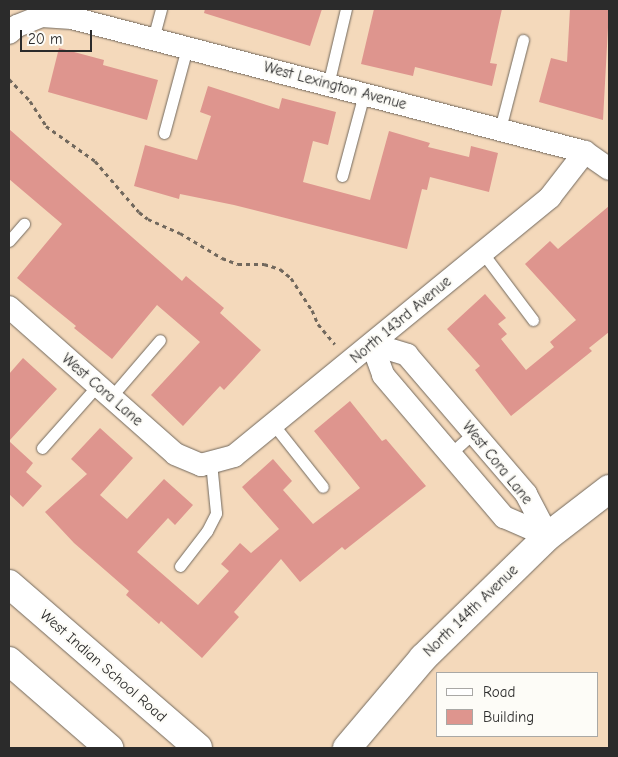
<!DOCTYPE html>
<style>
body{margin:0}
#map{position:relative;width:618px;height:757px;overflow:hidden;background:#f4d9bb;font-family:"Comic Neue",sans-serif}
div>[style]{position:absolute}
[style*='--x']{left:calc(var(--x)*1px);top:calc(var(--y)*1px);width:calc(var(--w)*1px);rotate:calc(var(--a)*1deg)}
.building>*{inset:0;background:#de958e}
.path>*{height:3px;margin-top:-1.5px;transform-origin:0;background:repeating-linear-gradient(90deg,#71685d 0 4px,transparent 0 8px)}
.roads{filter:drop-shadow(0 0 1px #71685d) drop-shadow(0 0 1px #71685d)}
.service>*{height:11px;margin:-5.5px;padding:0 5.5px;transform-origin:5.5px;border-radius:5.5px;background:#fff}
.minor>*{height:22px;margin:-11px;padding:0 11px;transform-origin:11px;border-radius:11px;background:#fff}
.secondary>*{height:28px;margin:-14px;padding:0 14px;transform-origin:14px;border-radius:14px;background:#fff}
span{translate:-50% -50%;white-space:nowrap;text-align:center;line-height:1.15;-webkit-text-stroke:4.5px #fdfcf7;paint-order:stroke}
.street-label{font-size:15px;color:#2b2b2b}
.frame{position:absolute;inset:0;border:10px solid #2b2b2b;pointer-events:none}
.legend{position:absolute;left:436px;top:672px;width:162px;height:65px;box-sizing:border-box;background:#fdfcf7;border:1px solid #a9a8a5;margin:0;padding:6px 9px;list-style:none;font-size:15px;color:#2b2b2b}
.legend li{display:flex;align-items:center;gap:10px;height:25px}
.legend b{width:25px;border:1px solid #a9a8a5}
.scale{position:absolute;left:20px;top:30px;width:72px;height:22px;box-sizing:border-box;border:2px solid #2b2b2b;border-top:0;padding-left:6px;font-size:15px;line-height:18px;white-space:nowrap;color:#2b2b2b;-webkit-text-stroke:4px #fdfcf7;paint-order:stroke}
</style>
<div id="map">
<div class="building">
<div style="clip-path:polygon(205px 9px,322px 9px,310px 46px,204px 13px)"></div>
<div style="clip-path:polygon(374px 9px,502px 9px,490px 63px,497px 64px,492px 86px,415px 67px,413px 76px,361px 64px)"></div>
<div style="clip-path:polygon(570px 9px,609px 9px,603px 120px,539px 102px,551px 58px,567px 62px)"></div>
<div style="clip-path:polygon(59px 48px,104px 60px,103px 65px,158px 80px,147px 120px,48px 92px)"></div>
<div style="clip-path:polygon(208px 86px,279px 109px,282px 98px,336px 112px,328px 145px,313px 141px,303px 182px,370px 200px,389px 131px,430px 143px,428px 147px,469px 157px,471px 146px,498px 153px,489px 192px,430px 177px,427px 190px,422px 189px,407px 249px,234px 205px,180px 194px,179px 199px,134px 186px,145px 145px,197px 160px,211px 116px,200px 112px)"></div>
<div style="clip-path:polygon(9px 129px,182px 281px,186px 276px,224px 308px,220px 313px,261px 350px,224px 390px,220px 386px,183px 426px,151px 395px,200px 342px,157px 305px,112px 359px,74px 328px,76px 326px,17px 278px,62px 224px,9px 179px)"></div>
<div style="clip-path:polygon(609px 206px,609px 332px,589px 348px,592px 351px,511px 416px,475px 370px,480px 366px,447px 329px,485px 294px,506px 318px,498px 324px,507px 334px,501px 339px,526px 370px,554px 347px,550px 342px,576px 320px,525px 264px,550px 241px,558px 249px)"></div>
<div style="clip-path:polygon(23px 358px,57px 389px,9px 441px,33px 463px,26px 472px,42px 486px,23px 507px,9px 494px,9px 374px)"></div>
<div style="clip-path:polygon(350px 401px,382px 441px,386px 439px,426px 486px,345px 550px,342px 547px,300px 582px,281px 559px,234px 612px,239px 617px,202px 658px,161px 621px,159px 624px,126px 595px,129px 591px,74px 543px,45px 512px,87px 474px,71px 459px,100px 428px,133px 458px,100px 495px,127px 519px,164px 479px,193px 505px,175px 525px,168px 518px,137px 552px,198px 605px,229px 571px,221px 564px,240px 543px,251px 553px,279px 529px,242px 487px,273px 459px,292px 481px,283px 490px,313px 524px,360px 488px,314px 431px)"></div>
</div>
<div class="path">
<div style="--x:9;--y:79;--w:30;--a:46"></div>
<div style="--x:30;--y:101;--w:30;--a:57"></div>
<div style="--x:46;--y:126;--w:60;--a:35.5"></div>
<div style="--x:95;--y:161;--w:67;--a:49.2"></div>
<div style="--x:139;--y:212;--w:11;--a:38"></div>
<div style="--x:148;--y:219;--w:35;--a:24"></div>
<div style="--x:180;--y:233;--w:49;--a:30.8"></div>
<div style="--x:222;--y:258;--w:17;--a:21"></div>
<div style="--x:238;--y:264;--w:26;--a:0"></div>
<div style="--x:264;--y:264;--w:17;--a:17"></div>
<div style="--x:280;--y:269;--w:14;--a:39"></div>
<div style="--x:291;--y:278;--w:38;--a:57"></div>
<div style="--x:312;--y:310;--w:15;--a:67"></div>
<div style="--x:318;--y:324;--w:26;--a:50"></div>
</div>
<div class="roads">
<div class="service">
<div style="--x:153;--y:39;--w:31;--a:-75"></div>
<div style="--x:328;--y:85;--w:78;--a:-76.7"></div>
<div style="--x:500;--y:129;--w:92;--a:-75.5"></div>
<div style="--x:164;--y:133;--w:88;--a:-74.9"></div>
<div style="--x:342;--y:176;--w:85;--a:-75"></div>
<div style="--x:9;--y:241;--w:23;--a:-49"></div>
<div style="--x:482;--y:252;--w:85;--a:53.1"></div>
<div style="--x:111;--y:397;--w:75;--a:-49.3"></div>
<div style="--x:273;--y:424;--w:80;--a:51.6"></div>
<div style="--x:42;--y:448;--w:83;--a:-48.4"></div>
<div style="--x:450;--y:454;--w:31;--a:-42"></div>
<div style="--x:180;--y:566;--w:44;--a:-52.4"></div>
<div style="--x:207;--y:531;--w:20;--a:-63"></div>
<div style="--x:216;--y:513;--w:51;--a:-95.6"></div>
</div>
<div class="minor">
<div style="--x:9;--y:33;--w:11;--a:-41"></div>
<div style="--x:17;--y:26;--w:27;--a:-22"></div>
<div style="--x:42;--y:16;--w:30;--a:4"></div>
<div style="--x:72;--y:18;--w:530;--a:14.64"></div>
<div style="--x:585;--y:152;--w:29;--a:35"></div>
<div style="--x:9;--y:307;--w:222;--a:41.5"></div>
<div style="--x:175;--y:454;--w:28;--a:23"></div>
<div style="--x:201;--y:465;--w:34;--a:-15"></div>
<div style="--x:234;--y:456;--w:409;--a:-39.3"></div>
<div style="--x:550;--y:197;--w:57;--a:-52.1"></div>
<div style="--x:372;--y:344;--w:33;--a:70"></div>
<div style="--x:383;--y:375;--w:187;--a:49.6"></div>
<div style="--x:504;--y:517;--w:48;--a:23.4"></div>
<div style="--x:372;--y:344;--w:37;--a:17"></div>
<div style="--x:407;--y:355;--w:183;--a:49.4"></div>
<div style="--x:526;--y:494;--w:47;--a:62.4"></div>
</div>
<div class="secondary">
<div style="--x:9;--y:584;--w:250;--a:40.9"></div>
<div style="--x:9;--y:661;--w:133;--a:41"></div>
<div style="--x:347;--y:748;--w:118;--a:-49.8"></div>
<div style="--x:423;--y:658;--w:175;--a:-44.3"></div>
<div style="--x:548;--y:536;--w:77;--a:-37.6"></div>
</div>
</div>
<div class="street-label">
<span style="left:335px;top:86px;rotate:15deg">West Lexington Avenue</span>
<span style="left:401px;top:320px;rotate:-40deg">North 143rd Avenue</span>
<span style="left:102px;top:390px;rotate:41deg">West Cora Lane</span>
<span style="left:497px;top:463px;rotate:51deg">West Cora Lane</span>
<span style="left:471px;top:611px;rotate:-44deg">North 144th Avenue</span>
<span style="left:103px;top:666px;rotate:41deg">West Indian School Road</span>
</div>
<div class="frame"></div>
<ul class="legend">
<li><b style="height:6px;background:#fff"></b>Road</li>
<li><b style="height:14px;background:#de958e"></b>Building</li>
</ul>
<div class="scale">20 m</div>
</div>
